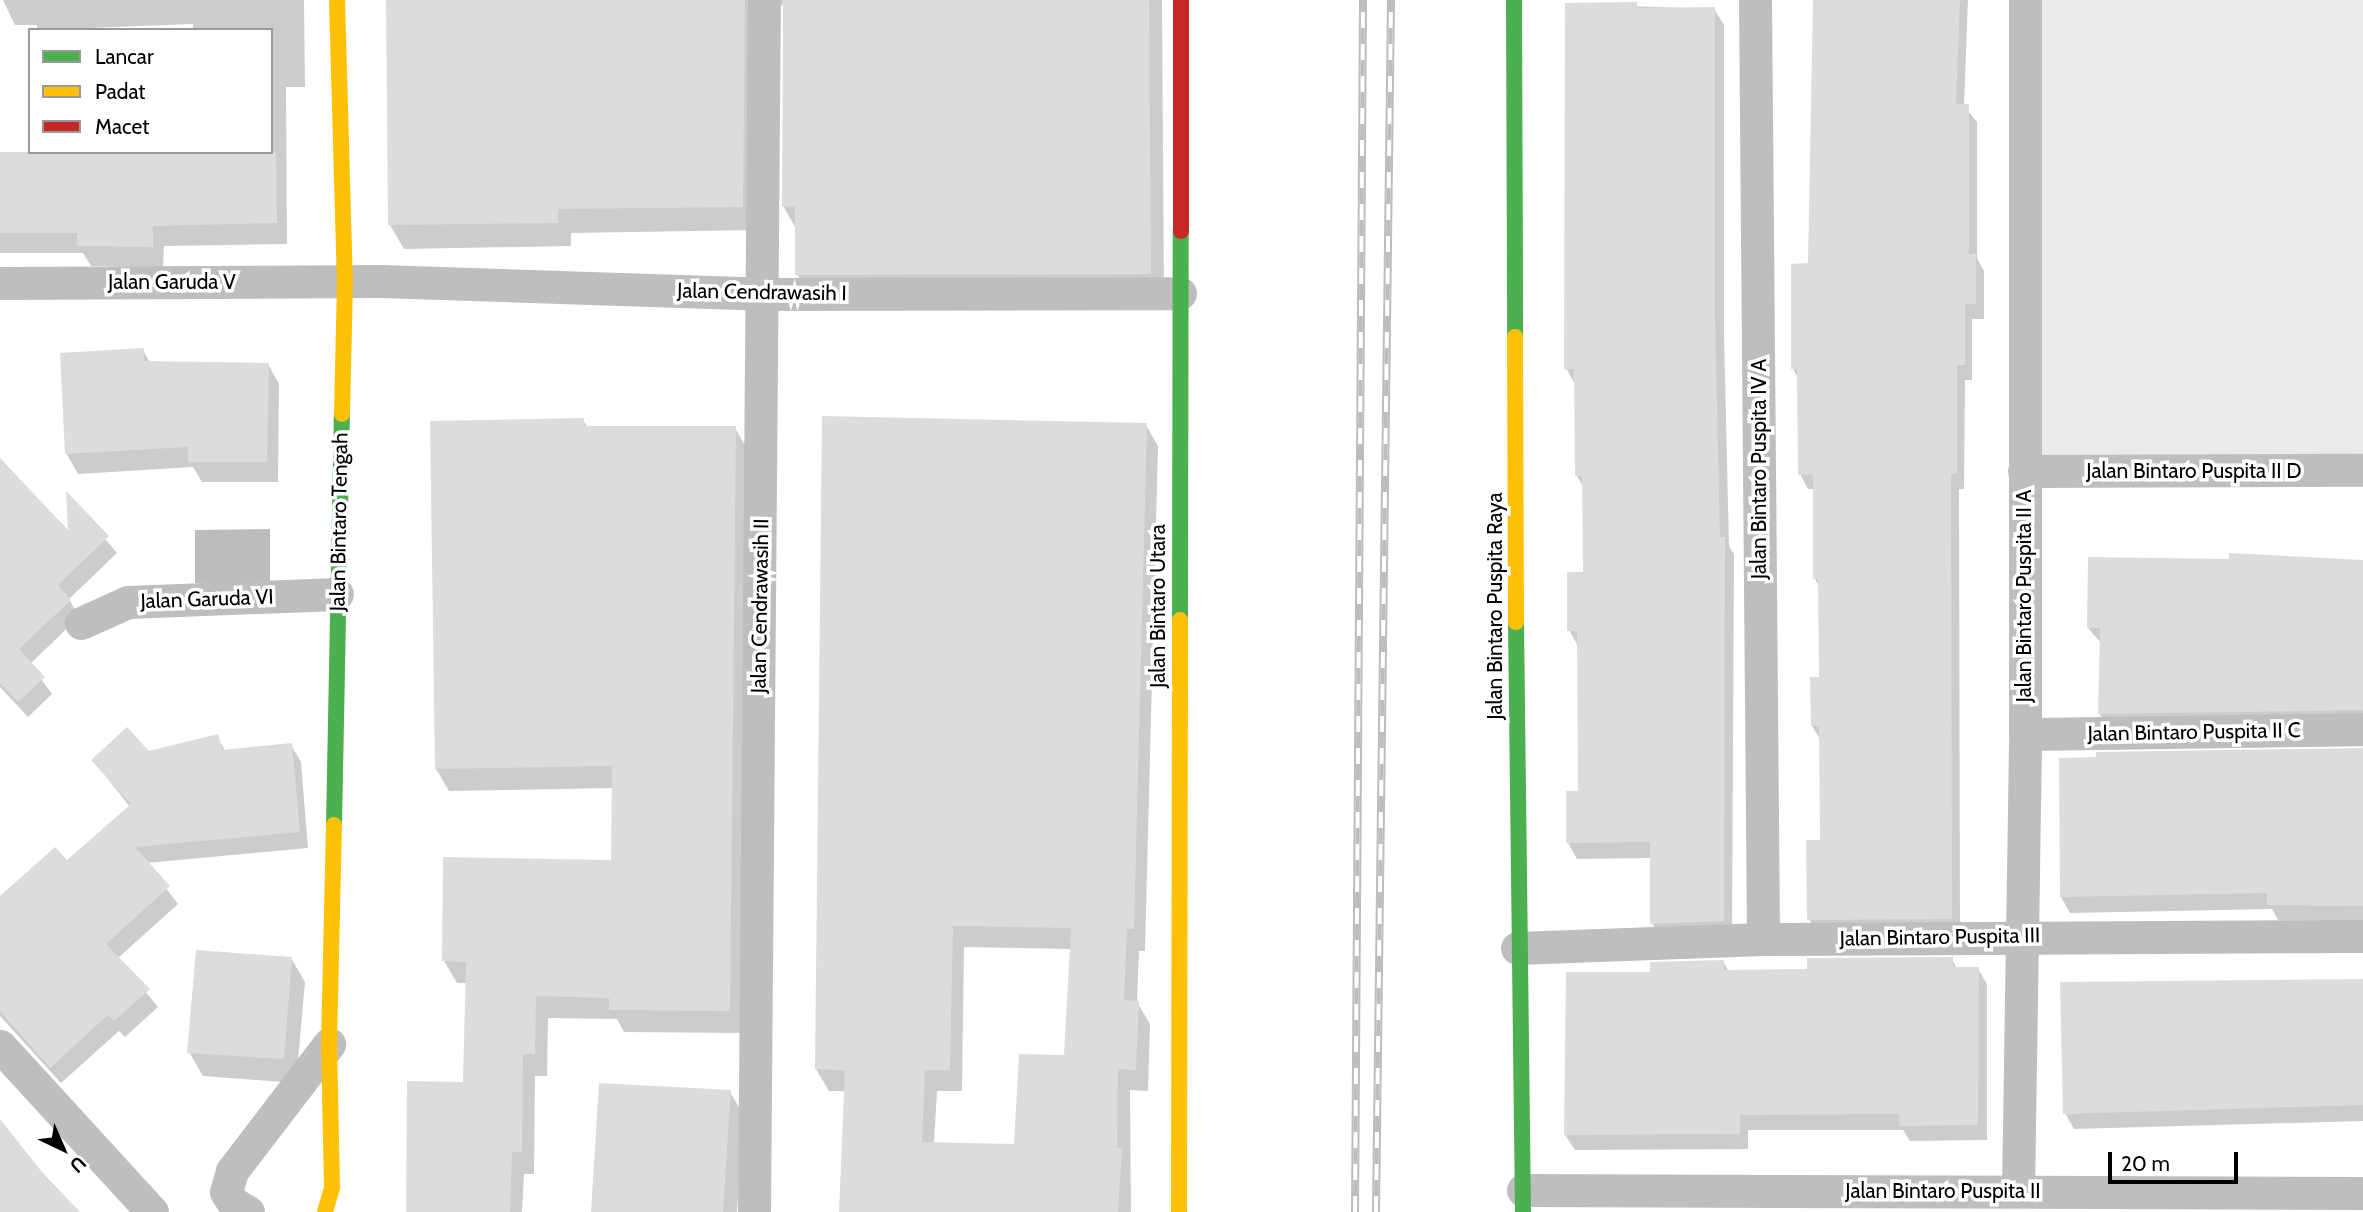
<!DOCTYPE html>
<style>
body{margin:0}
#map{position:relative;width:2363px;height:1212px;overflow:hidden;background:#fff;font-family:Cabin,sans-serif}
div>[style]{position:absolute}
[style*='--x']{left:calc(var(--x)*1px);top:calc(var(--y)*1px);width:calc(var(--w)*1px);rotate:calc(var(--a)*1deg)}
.green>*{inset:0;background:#eaeaea}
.water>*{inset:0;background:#bcbcbc}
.shadow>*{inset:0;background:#0003}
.building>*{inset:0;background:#dcdcdc}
.street>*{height:33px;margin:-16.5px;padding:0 16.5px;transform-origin:16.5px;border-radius:16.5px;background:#bebebe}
.fast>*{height:16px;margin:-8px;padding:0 8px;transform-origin:8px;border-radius:8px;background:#4caf50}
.slow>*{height:16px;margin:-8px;padding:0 8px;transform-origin:8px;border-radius:8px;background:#ffc107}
.jam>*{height:16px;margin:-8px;padding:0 8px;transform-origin:8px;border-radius:8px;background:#c62828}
.rail>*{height:8px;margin-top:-4px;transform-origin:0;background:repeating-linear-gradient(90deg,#fff 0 16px,#bdbdbd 0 32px);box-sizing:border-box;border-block:2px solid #bdbdbd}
span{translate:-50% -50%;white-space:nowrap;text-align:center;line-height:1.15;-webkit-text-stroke:7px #fff;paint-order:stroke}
.street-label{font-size:21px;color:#000}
.legend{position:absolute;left:28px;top:28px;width:245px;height:126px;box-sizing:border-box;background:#fff;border:2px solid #999;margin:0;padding:9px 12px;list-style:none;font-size:21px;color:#000}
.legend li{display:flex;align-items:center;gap:14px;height:35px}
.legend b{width:35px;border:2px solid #999}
.north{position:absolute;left:28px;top:1114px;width:70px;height:70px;-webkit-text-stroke:5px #fff;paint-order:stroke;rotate:136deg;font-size:19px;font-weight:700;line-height:28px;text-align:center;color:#000}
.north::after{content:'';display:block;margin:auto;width:24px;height:32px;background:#000;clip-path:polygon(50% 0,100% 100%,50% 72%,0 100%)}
.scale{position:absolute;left:2108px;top:1152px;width:130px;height:32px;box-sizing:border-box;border:4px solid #000;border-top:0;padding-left:9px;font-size:21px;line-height:24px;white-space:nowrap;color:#000;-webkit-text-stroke:5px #fff;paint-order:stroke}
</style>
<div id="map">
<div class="green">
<div style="clip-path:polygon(2025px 0,2363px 0,2363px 470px,2024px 471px)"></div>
</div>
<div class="water">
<div style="clip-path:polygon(270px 529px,270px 583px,195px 583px,195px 530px)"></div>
</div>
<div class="shadow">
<div style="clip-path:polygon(3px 0,304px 0,305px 87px,286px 87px,287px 244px,164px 246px,163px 267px,91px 266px,83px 253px,0 253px,0 152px,271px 152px,271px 30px,193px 30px,193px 24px,37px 30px,37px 25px,15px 25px)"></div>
<div style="clip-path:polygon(388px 0,1162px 0,1164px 297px,811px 298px,797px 274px,797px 230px,783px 206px,785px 7px,780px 4px,756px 230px,571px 233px,571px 246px,404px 249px,390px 225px)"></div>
<div style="clip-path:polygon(1815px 0,1968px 0,1964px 106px,1977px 122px,1977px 258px,1984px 271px,1984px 319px,1972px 319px,1972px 380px,1965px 380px,1964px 489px,1959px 489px,1960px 934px,1817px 934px,1809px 919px,1821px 842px,1821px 741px,1812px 726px,1821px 679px,1820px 588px,1815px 579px,1814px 489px,1808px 489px,1800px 474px,1799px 380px,1793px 369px,1810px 265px)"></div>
<div style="clip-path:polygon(1567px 4px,1714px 9px,1724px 25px,1724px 333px,1729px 546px,1734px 554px,1732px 937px,1661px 939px,1652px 923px,1652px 858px,1577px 859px,1568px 843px,1580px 793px,1578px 646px,1569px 630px,1585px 574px,1584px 488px,1577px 476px,1575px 384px,1566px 368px)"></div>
<div style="clip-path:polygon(143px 350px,150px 363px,268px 364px,279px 384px,278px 482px,202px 482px,193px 467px,78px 474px,66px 453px)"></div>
<div style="clip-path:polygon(583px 420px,588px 428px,735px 428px,748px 450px,742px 1033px,624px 1032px,617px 1019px,548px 1018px,547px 1076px,535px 1076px,534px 1174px,524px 1174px,522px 1212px,407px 1212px,464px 1084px,467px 983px,457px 983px,444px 961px,613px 861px,614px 788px,449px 791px,436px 769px)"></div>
<div style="clip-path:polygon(evenodd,1146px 425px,1158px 446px,1145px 951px,1139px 951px,1137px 1002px,1150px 1024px,1148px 1091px,1130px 1090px,1131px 1212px,840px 1212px,846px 1091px,829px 1091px,816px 1069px,1146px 425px,964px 947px,1071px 949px,1066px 1057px,1016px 1146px,934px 1144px,937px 1091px,962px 1091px,964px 947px)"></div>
<div style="clip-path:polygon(0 460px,70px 535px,68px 496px,117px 553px,69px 599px,79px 617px,30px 664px,52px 694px,28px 717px,0 687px)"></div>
<div style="clip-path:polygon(2363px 562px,2363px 725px,2109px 729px,2099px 713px,2102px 644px,2088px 628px)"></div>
<div style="clip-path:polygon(217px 736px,225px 751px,291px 745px,301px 762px,308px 848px,147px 863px,178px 904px,118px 958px,158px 1007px,125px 1037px,119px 1031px,61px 1083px,0 1016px,0 920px,130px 807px,93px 760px,148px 753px)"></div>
<div style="clip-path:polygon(2363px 750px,2363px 921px,2278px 920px,2272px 909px,2070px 913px,2061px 897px)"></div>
<div style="clip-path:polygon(291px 958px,305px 982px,296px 1083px,203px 1076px,189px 1052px)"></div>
<div style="clip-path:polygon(1952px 959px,1957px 969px,1978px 969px,1987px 984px,1987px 1140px,1910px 1141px,1903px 1130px,1748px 1130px,1748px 1149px,1575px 1150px,1565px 1135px,1652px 973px,1723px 961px,1729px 972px,1809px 971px)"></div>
<div style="clip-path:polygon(2363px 981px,2363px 1121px,2074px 1129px,2065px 1113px)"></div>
<div style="clip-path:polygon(730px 1092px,743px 1114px,737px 1212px,593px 1212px)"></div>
</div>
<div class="building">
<div style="clip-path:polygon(386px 0,745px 0,743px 207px,558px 209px,558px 223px,388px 225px)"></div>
<div style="clip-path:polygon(783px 0,1149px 0,1151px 274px,795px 275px,795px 206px,782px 207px)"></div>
<div style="clip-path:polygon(1813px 0,1960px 0,1956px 104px,1969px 104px,1969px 254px,1976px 254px,1976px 304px,1965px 304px,1965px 365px,1957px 365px,1957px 474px,1951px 474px,1952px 919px,1807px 920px,1806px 840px,1820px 840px,1819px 726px,1811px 726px,1810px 677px,1819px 677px,1818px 579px,1813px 579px,1813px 474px,1798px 475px,1797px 370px,1791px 369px,1791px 264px,1808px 263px)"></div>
<div style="clip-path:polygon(1637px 2px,1637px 8px,1715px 7px,1715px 316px,1720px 537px,1725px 537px,1724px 921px,1650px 924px,1650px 842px,1566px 843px,1566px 791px,1578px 791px,1577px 631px,1567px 631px,1567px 572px,1583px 572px,1582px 476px,1575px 476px,1574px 369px,1564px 369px,1565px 3px)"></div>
<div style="clip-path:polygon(0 152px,276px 152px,277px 223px,153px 226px,153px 247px,77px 246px,77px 233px,0 233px)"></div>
<div style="clip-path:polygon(144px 348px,144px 361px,269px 363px,267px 462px,188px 462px,188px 447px,65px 454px,60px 353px)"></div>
<div style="clip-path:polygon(evenodd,822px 416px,1147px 423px,1134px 929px,1127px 929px,1124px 1000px,1139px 1001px,1136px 1070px,1118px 1069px,1117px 1148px,1122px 1148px,1118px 1212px,839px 1212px,845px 1070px,815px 1069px,822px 416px,953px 926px,1071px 928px,1064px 1055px,1019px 1054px,1014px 1144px,922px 1142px,925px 1070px,950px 1070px,953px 926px)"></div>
<div style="clip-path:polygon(584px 418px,584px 426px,736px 426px,730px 1011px,609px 1010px,609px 998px,536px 996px,535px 1054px,523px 1054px,522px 1152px,512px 1152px,510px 1212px,406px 1212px,407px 1081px,463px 1082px,466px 962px,442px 961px,443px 857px,611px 860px,612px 766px,435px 769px,430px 421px)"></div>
<div style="clip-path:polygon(0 458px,68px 530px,66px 491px,109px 536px,58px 585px,71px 600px,19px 649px,45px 677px,18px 702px,0 683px)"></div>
<div style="clip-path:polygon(2229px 553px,2363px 560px,2363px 710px,2098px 714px,2100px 628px,2087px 628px,2088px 557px,2229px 559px)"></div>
<div style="clip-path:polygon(127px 727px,149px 751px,218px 734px,222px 750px,292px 743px,300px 832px,135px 847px,170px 886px,106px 944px,150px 989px,114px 1021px,108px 1015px,50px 1068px,0 1011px,0 896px,55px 847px,67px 860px,131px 804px,91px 760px)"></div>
<div style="clip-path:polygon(2363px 748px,2363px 906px,2267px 905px,2267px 893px,2060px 897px,2059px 758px,2096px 757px,2096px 752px)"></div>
<div style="clip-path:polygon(196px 950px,292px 957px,284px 1059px,187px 1053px)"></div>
<div style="clip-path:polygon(1953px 957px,1953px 967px,1979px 967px,1978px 1125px,1899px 1126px,1899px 1114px,1740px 1115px,1740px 1134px,1564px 1135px,1566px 972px,1650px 972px,1650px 962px,1724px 960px,1724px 970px,1807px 969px,1807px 958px)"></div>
<div style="clip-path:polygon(2363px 979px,2363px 1105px,2063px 1114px,2060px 982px)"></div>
<div style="clip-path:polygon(599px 1083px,731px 1090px,723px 1212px,591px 1212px)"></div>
<div style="clip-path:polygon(0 1119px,42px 1172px,80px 1212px,0 1212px)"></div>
</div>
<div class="street">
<div style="--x:1755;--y:0;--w:939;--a:89.51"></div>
<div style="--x:0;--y:283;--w:380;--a:-0.3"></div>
<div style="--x:380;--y:281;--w:383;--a:1.9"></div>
<div style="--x:763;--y:294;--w:417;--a:-0.1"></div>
<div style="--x:2024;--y:471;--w:339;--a:-0.2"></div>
<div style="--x:81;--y:623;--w:51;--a:-24.1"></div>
<div style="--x:128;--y:602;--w:209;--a:-2.2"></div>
<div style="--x:2025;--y:734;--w:338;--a:-0.8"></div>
<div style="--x:1517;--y:948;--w:246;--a:-2.1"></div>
<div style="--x:1763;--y:939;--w:600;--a:-0.29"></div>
<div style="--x:0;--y:1046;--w:225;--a:47.5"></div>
<div style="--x:1523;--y:1190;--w:840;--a:0.2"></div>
<div style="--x:2018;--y:1191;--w:457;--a:-89.1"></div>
<div style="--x:2025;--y:734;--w:734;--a:-90"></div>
<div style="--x:248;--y:1212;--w:17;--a:-149"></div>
<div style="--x:233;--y:1203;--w:13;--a:-122"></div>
<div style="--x:226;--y:1192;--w:22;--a:-74"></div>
<div style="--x:232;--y:1171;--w:160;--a:-52.6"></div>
<div style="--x:754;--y:1212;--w:1212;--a:-89.53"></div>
</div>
<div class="fast">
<div style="--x:1514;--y:0;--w:337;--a:89.8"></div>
<div style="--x:1180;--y:620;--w:389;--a:-89.9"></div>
<div style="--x:1516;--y:622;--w:590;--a:89.32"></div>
<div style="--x:334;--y:825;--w:411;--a:-88.9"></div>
</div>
<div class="slow">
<div style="--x:337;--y:0;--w:281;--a:88.4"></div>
<div style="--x:345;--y:281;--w:133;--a:91.3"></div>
<div style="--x:1515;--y:337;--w:285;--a:89.8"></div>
<div style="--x:325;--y:1212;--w:26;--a:-74"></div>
<div style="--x:332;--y:1187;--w:143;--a:-91.2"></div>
<div style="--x:329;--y:1044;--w:219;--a:-88.7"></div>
<div style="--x:1179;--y:1212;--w:592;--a:-89.9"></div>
</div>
<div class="jam">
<div style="--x:1181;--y:231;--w:231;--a:-90"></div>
</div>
<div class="rail">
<div style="--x:1355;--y:1212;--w:1212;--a:-89.62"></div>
<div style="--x:1376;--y:1212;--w:1212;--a:-89.29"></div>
</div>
<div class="street-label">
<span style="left:172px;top:282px">Jalan Garuda V</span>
<span style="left:762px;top:292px;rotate:1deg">Jalan Cendrawasih I</span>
<span style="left:1759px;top:469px;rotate:-90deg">Jalan Bintaro Puspita IV A</span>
<span style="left:2194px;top:471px">Jalan Bintaro Puspita II D</span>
<span style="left:339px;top:522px;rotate:-89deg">Jalan Bintaro Tengah</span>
<span style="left:2024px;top:596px;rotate:-90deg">Jalan Bintaro Puspita II A</span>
<span style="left:207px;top:599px;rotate:-2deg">Jalan Garuda VI</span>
<span style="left:760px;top:606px;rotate:-89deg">Jalan Cendrawasih II</span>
<span style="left:1158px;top:606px;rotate:-90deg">Jalan Bintaro Utara</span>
<span style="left:1495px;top:606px;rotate:-90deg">Jalan Bintaro Puspita Raya</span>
<span style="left:2194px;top:732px;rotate:-1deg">Jalan Bintaro Puspita II C</span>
<span style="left:1940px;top:937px;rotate:-1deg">Jalan Bintaro Puspita III</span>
<span style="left:1943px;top:1191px">Jalan Bintaro Puspita II</span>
</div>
<ul class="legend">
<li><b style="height:9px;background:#4caf50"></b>Lancar</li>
<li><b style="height:9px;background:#ffc107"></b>Padat</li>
<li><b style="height:9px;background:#c62828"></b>Macet</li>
</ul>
<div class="north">U</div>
<div class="scale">20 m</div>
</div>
